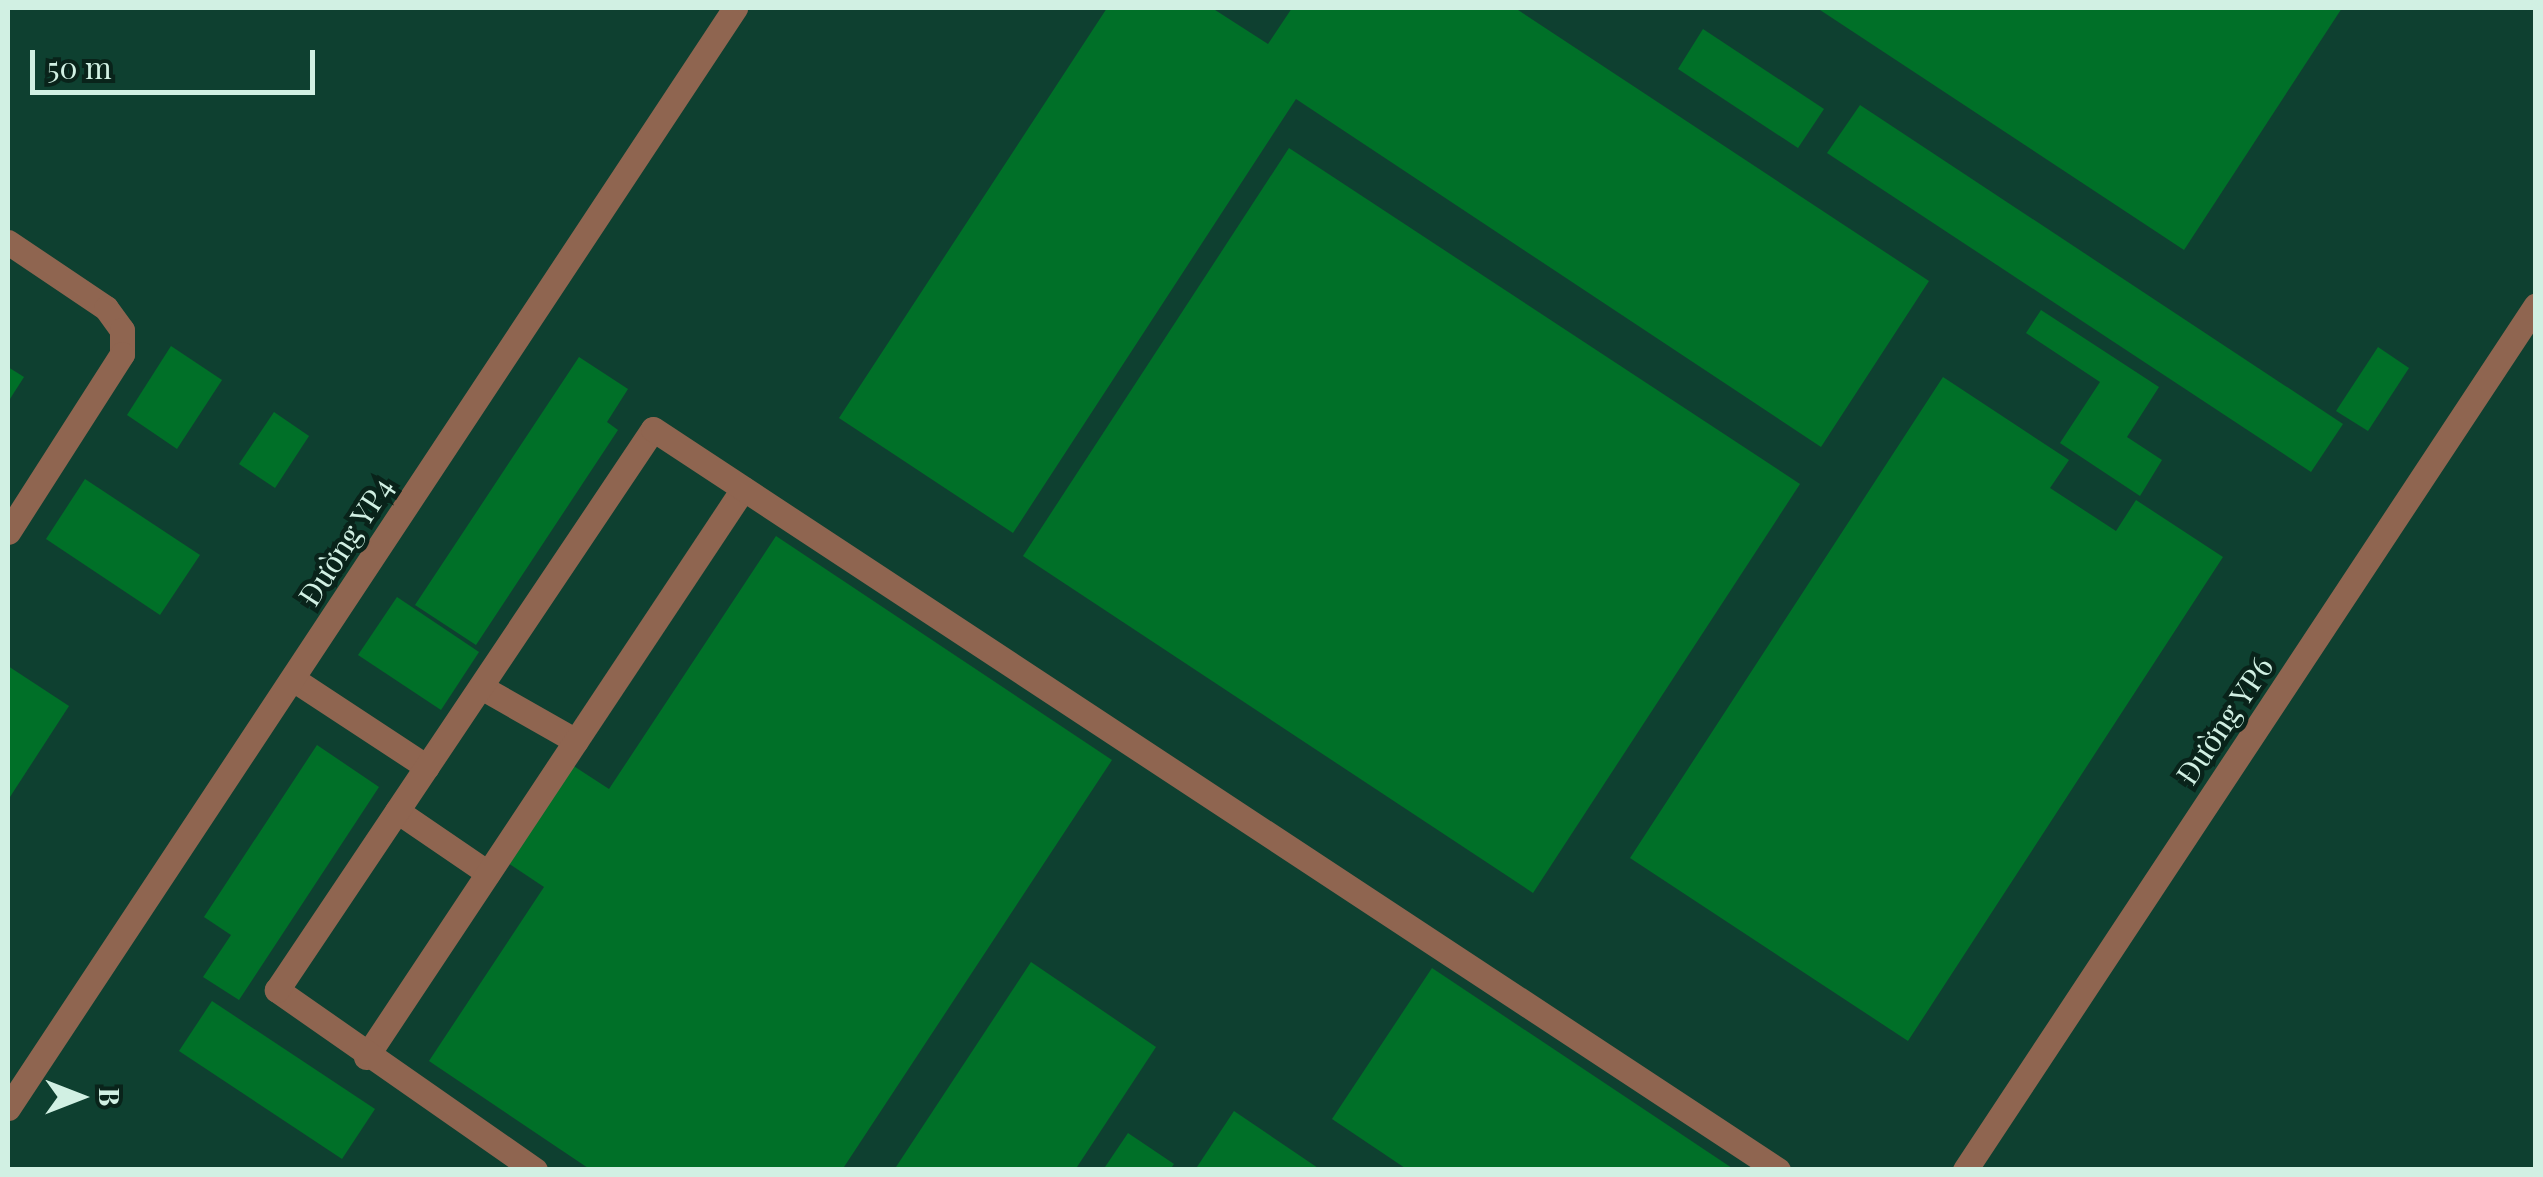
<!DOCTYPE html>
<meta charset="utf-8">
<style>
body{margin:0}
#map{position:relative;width:2543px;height:1177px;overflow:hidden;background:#0e4030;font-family:"Playfair Display",serif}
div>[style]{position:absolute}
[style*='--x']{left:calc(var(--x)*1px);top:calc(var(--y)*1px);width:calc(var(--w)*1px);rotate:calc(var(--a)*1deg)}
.building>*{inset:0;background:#007028}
.minor>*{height:25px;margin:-12.5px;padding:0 12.5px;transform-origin:12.5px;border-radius:12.5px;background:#8f6550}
span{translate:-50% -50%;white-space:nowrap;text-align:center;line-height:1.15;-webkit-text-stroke:9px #09231a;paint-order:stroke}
.street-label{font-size:30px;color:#d1f0e3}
.frame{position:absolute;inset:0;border:10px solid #d1f0e3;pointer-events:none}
.north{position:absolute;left:30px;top:1047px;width:100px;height:100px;-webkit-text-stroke:8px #09231a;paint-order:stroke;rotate:90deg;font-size:28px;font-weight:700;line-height:40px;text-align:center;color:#d1f0e3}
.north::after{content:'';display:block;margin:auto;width:35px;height:45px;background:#d1f0e3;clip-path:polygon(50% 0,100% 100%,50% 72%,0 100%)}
.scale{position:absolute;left:30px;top:50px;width:285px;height:45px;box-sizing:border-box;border:5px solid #d1f0e3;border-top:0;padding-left:12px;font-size:30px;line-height:35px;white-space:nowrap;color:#d1f0e3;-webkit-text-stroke:8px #09231a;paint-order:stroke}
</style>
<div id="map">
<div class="building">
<div style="clip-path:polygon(1107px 8px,1212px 8px,1268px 44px,1292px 8px,1515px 8px,1929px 281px,1821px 447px,1296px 99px,1013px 533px,839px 418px)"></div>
<div style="clip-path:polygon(1817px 8px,2342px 8px,2184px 250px)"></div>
<div style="clip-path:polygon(1703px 29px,1824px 109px,1798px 148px,1678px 69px)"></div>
<div style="clip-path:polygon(1860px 105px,2343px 424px,2311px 472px,1827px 153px)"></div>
<div style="clip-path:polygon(1289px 148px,1800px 484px,1533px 893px,1023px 556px)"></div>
<div style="clip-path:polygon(2041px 310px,2159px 387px,2127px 437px,2162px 460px,2140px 496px,2060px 443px,2100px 382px,2026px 333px)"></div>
<div style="clip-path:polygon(171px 346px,222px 380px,177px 449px,127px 415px)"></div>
<div style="clip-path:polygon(2378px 347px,2409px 368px,2368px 431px,2336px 411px)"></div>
<div style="clip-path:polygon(579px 357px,628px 389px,607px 422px,618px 430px,476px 645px,415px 605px)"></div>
<div style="clip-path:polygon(8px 367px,24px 377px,8px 402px)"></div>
<div style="clip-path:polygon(1943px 377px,2069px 460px,2050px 488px,2116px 531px,2136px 500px,2223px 557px,1908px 1041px,1630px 858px)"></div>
<div style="clip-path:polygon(274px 412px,309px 436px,275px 488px,239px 464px)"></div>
<div style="clip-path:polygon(85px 479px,200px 555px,160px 615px,46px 539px)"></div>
<div style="clip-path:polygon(776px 536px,1112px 760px,842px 1170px,591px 1170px,429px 1061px,544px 887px,505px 861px,569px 763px,609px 789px)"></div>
<div style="clip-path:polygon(397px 597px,479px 652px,441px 710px,358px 655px)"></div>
<div style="clip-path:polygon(8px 666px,69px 706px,8px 800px)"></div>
<div style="clip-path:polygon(317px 745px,379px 787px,239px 1000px,203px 977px,231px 935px,204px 917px)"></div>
<div style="clip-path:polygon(1031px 962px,1156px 1047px,1075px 1170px,894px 1170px)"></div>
<div style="clip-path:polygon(1432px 968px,1735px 1170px,1408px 1170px,1332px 1119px)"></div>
<div style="clip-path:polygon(212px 1001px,375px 1109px,342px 1159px,179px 1051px)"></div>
<div style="clip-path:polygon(1234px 1111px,1321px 1170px,1195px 1170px)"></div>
<div style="clip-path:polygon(1128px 1133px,1174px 1164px,1170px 1170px,1103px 1170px)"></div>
</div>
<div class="minor">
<div style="--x:8;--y:242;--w:118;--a:34"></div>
<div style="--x:106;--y:308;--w:27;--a:54"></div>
<div style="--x:122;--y:330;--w:24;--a:90"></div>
<div style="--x:122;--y:354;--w:211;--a:122.6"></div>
<div style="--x:293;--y:679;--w:160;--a:33.3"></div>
<div style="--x:481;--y:687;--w:109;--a:29.6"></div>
<div style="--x:397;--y:811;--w:110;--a:34.3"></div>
<div style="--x:366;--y:1057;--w:682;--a:-56.43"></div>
<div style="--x:8;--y:1108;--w:1319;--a:-56.54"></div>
<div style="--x:535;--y:1170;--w:315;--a:-145.1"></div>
<div style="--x:277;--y:990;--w:675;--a:-56.17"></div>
<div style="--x:653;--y:429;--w:1347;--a:33.37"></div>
<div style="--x:1965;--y:1170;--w:1036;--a:-56.57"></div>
</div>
<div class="street-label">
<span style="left:345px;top:541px;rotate:-57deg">Đường YP4</span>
<span style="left:2224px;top:720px;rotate:-56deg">Đường YP6</span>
</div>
<div class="frame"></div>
<div class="north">B</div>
<div class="scale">50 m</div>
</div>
